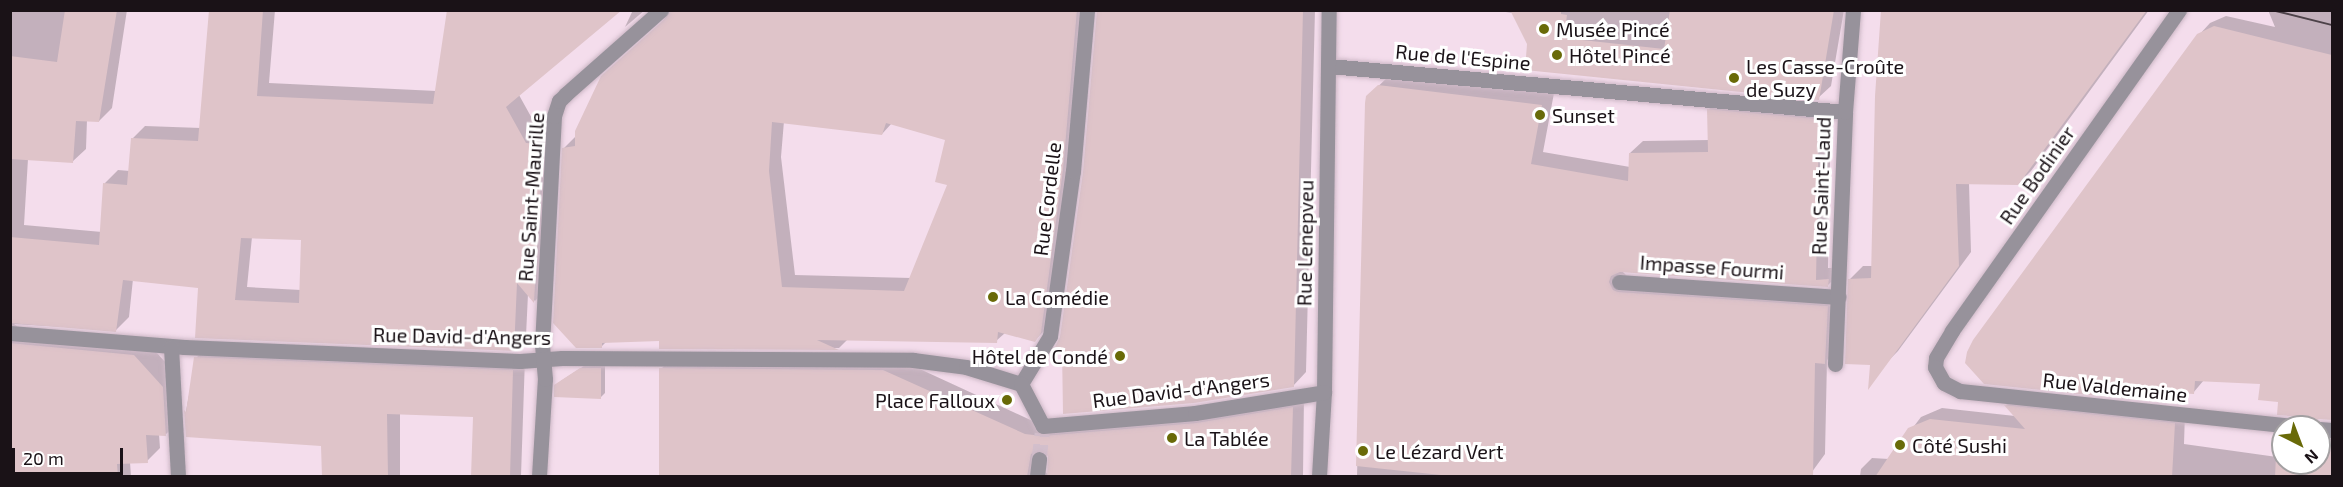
<!DOCTYPE html>
<meta charset="utf-8">
<style>
body{margin:0}
#map{position:relative;width:2343px;height:487px;overflow:hidden;background:#f4ddec;font-family:"Exo 2",sans-serif}
div>[style]{position:absolute}
[style*='--x']{left:calc(var(--x)*1px);top:calc(var(--y)*1px);width:calc(var(--w)*1px);rotate:calc(var(--a)*1deg)}
.shadow>*{inset:0;background:#0003}
.building>*{inset:0;background:#dfc4c9}
.minor-tunnel>*{height:15px;margin-top:-7.5px;transform-origin:0;background:repeating-linear-gradient(90deg,#d3bfcc 0 15px,transparent 0 23px)}
.roads{filter:drop-shadow(0 0 2px #cdb8c6) drop-shadow(0 0 2px #cdb8c6)}
.pedestrian>*{height:15px;margin:-7.5px;padding:0 7.5px;transform-origin:7.5px;border-radius:7.5px;background:#97929b}
.minor>*{height:15px;margin:-7.5px;padding:0 7.5px;transform-origin:7.5px;border-radius:7.5px;background:#97929b}
.tram>*{height:1.5px;margin:-0.75px;padding:0 0.75px;transform-origin:0.75px;border-radius:0.75px;background:#4d4249}
.dots>*{width:16px;height:16px;translate:-50% -50%;box-sizing:border-box;border:3px solid #fff;border-radius:50%}
span{translate:-50% -50%;white-space:nowrap;text-align:center;line-height:1.15;-webkit-text-stroke:6px #fff;paint-order:stroke}
.poi-label{font-size:20px;color:#1a1217}
.left{translate:0 -50%;text-align:left}
.right{translate:-100% -50%;text-align:right}
.street-label{font-size:20px;color:#1a1217}
.frame{position:absolute;inset:0;border:12px solid #1a1217;pointer-events:none}
.north{position:absolute;left:2271px;top:415px;width:60px;height:60px;box-sizing:border-box;background:#fff;border:2px solid #a3a0a2;border-radius:50%;rotate:138deg;font-size:16px;font-weight:700;line-height:24px;text-align:center;color:#1a1217}
.north::after{content:'';display:block;margin:auto;width:21px;height:27px;background:#696a08;clip-path:polygon(50% 0,100% 100%,50% 72%,0 100%)}
.scale{position:absolute;left:12px;top:448px;width:111px;height:27px;box-sizing:border-box;border:3px solid #1a1217;border-top:0;padding-left:8px;font-size:18px;line-height:21px;white-space:nowrap;color:#1a1217;-webkit-text-stroke:4px #fff;paint-order:stroke}
</style>
<div id="map">
<div class="shadow">
<div style="clip-path:polygon(evenodd,10px 10px,127px 10px,112px 108px,99px 121px,87px 120px,86px 149px,72px 162px,28px 159px,24px 225px,102px 232px,105px 183px,118px 170px,130px 171px,132px 139px,145px 126px,201px 128px,213px 10px,275px 10px,269px 83px,519px 95px,539px 131px,555px 132px,547px 288px,535px 301px,528px 294px,526px 336px,513px 349px,197px 336px,200px 287px,133px 279px,129px 317px,116px 330px,14px 324px,22px 330px,147px 342px,176px 374px,179px 422px,165px 435px,159px 434px,160px 448px,147px 461px,130px 462px,131px 476px,10px 476px,10px 10px,252px 237px,303px 238px,301px 290px,247px 287px,252px 237px)"></div>
<div style="clip-path:polygon(633px 10px,645px 10px,625px 27px)"></div>
<div style="clip-path:polygon(evenodd,671px 10px,1088px 10px,1048px 327px,1035px 340px,1005px 333px,996px 341px,848px 339px,839px 348px,661px 347px,661px 339px,606px 342px,601px 347px,564px 148px,577px 135px,671px 10px,784px 121px,882px 134px,892px 123px,947px 139px,949px 184px,911px 278px,795px 275px,781px 157px,784px 121px)"></div>
<div style="clip-path:polygon(1315px 10px,1306px 372px,1293px 386px,1064px 348px,1061px 338px,1084px 172px,1098px 11px)"></div>
<div style="clip-path:polygon(1491px 10px,1844px 10px,1831px 86px,1818px 98px,1529px 44px,1513px 13px)"></div>
<div style="clip-path:polygon(1883px 10px,2149px 10px,2031px 171px,2018px 184px,1969px 183px,1971px 252px,1898px 351px,1885px 364px,1850px 279px,1863px 266px,1873px 266px)"></div>
<div style="clip-path:polygon(2268px 10px,2332px 10px,2332px 419px,2319px 418px,2279px 401px,2261px 383px,2204px 380px,2193px 393px,2186px 392px,2175px 402px,2199px 35px,2210px 23px,2226px 16px,2275px 27px)"></div>
<div style="clip-path:polygon(1392px 73px,1554px 93px,1543px 152px,1630px 167px,1630px 153px,1643px 141px,1709px 140px,1708px 110px,1721px 98px,1831px 107px,1828px 268px,1840px 268px,1840px 273px,1828px 285px,1622px 271px,1631px 280px,1839px 294px,1837px 350px,1827px 360px,1825px 454px,1809px 476px,1357px 476px,1367px 97px)"></div>
<div style="clip-path:polygon(209px 345px,525px 358px,521px 476px,473px 476px,474px 416px,400px 413px,400px 476px,324px 476px,322px 445px,187px 436px,186px 411px,196px 358px)"></div>
<div style="clip-path:polygon(evenodd,673px 357px,896px 358px,1037px 423px,1304px 396px,1303px 476px,661px 476px,661px 369px,673px 357px,1041px 449px,1045px 450px,1050px 459px,1048px 474px,1039px 467px,1041px 449px)"></div>
<div style="clip-path:polygon(587px 364px,605px 364px,605px 393px,600px 398px,561px 381px)"></div>
<div style="clip-path:polygon(2016px 395px,2185px 413px,2184px 444px,2277px 457px,2278px 435px,2283px 430px,2283px 463px,2319px 463px,2319px 427px,2286px 427px,2289px 424px,2332px 428px,2332px 476px,1860px 476px,1861px 469px,1872px 458px,1889px 459px,1921px 417px,1942px 408px,2015px 416px,2006px 405px)"></div>
</div>
<div class="building">
<div style="clip-path:polygon(65px 10px,117px 10px,99px 122px,76px 121px,73px 163px,10px 159px,10px 56px,57px 62px)"></div>
<div style="clip-path:polygon(evenodd,209px 10px,263px 10px,257px 96px,433px 104px,447px 10px,622px 10px,506px 107px,526px 143px,543px 144px,534px 303px,517px 283px,514px 351px,195px 338px,198px 288px,123px 280px,116px 332px,10px 323px,10px 237px,99px 245px,103px 183px,127px 185px,131px 138px,198px 141px,209px 10px,241px 238px,301px 240px,299px 303px,235px 300px,241px 238px)"></div>
<div style="clip-path:polygon(evenodd,670px 10px,1077px 10px,1063px 170px,1041px 333px,1035px 342px,998px 332px,997px 343px,817px 340px,839px 350px,659px 349px,659px 341px,602px 343px,602px 348px,576px 348px,553px 323px,562px 148px,575px 146px,575px 131px,601px 76px,667px 17px,670px 10px,772px 122px,882px 135px,886px 123px,945px 140px,935px 182px,947px 185px,904px 291px,782px 287px,769px 171px,772px 122px)"></div>
<div style="clip-path:polygon(1097px 10px,1303px 10px,1294px 387px,1194px 403px,1063px 414px,1062px 349px,1055px 347px,1060px 337px,1083px 172px)"></div>
<div style="clip-path:polygon(1510px 10px,1561px 10px,1561px 14px,1567px 15px,1564px 38px,1664px 49px,1670px 10px,1834px 10px,1819px 100px,1525px 70px,1527px 44px)"></div>
<div style="clip-path:polygon(1881px 10px,2147px 10px,2018px 185px,1956px 184px,1959px 266px,1868px 390px,1870px 365px,1845px 364px,1848px 279px,1871px 278px,1875px 96px)"></div>
<div style="clip-path:polygon(2214px 26px,2332px 55px,2332px 420px,2319px 419px,2311px 424px,2304px 417px,2277px 415px,2278px 402px,2258px 400px,2260px 384px,2195px 381px,2194px 394px,2177px 393px,2176px 404px,1984px 384px,1965px 363px,1967px 352px,1973px 340px,2197px 34px)"></div>
<div style="clip-path:polygon(1378px 85px,1542px 105px,1531px 164px,1628px 181px,1629px 153px,1708px 152px,1707px 109px,1819px 119px,1816px 280px,1829px 279px,1828px 287px,1620px 272px,1611px 276px,1609px 282px,1613px 290px,1618px 292px,1828px 306px,1825px 364px,1815px 363px,1813px 477px,1460px 477px,1356px 466px,1365px 103px,1366px 96px)"></div>
<div style="clip-path:polygon(10px 343px,134px 355px,163px 387px,166px 436px,146px 435px,148px 463px,117px 464px,118px 477px,10px 477px)"></div>
<div style="clip-path:polygon(194px 357px,513px 370px,510px 477px,471px 477px,473px 417px,387px 414px,388px 477px,322px 477px,321px 446px,186px 437px,184px 410px,186px 412px)"></div>
<div style="clip-path:polygon(580px 368px,601px 368px,601px 399px,554px 397px,554px 385px)"></div>
<div style="clip-path:polygon(659px 368px,883px 370px,1025px 434px,1042px 436px,1196px 423px,1293px 407px,1291px 477px,1047px 477px,1048px 456px,1040px 449px,1031px 454px,1027px 477px,659px 477px)"></div>
<div style="clip-path:polygon(2004px 405px,2175px 423px,2172px 477px,1875px 477px,1908px 428px,1930px 419px,2025px 429px)"></div>
<div style="clip-path:polygon(2277px 434px,2283px 435px,2283px 463px,2319px 463px,2319px 439px,2332px 440px,2332px 477px,2275px 477px)"></div>
</div>
<div class="minor-tunnel">
<div style="--x:1039;--y:459;--w:26;--a:-83"></div>
</div>
<div class="roads">
<div class="pedestrian">
<div style="--x:1329;--y:66;--w:518;--a:5.09"></div>
<div style="--x:1619;--y:282;--w:220;--a:3.9"></div>
<div style="--x:1835;--y:364;--w:252;--a:-87.7"></div>
<div style="--x:1845;--y:112;--w:102;--a:-85.5"></div>
<div style="--x:1021;--y:384;--w:56;--a:-58.9"></div>
<div style="--x:1050;--y:336;--w:167;--a:-82.1"></div>
<div style="--x:1073;--y:171;--w:162;--a:-85"></div>
<div style="--x:1319;--y:476;--w:84;--a:-86.6"></div>
<div style="--x:1324;--y:392;--w:382;--a:-89.3"></div>
</div>
<div class="minor">
<div style="--x:2179;--y:10;--w:393;--a:125.3"></div>
<div style="--x:1952;--y:331;--w:31;--a:121"></div>
<div style="--x:1936;--y:358;--w:9;--a:96"></div>
<div style="--x:1935;--y:367;--w:18;--a:61"></div>
<div style="--x:1944;--y:383;--w:18;--a:27"></div>
<div style="--x:1960;--y:391;--w:344;--a:6"></div>
<div style="--x:10;--y:333;--w:175;--a:4.6"></div>
<div style="--x:184;--y:347;--w:336;--a:2.4"></div>
<div style="--x:520;--y:361;--w:42;--a:-4.1"></div>
<div style="--x:562;--y:358;--w:351;--a:0.3"></div>
<div style="--x:913;--y:360;--w:53;--a:7.5"></div>
<div style="--x:966;--y:367;--w:58;--a:17.2"></div>
<div style="--x:1021;--y:384;--w:47;--a:62.4"></div>
<div style="--x:171;--y:347;--w:129;--a:86.9"></div>
<div style="--x:1043;--y:426;--w:153;--a:-4.9"></div>
<div style="--x:1195;--y:413;--w:131;--a:-9.2"></div>
<div style="--x:2319;--y:429;--w:13;--a:4"></div>
<div style="--x:539;--y:476;--w:97;--a:-86.5"></div>
<div style="--x:545;--y:379;--w:34;--a:-95"></div>
<div style="--x:542;--y:345;--w:229;--a:-87"></div>
<div style="--x:554;--y:116;--w:16;--a:-72"></div>
<div style="--x:559;--y:101;--w:10;--a:-45"></div>
<div style="--x:566;--y:94;--w:127;--a:-41.5"></div>
<div style="--x:1037;--y:476;--w:17;--a:-83"></div>
</div>
</div>
<div class="tram">
<div style="--x:2272;--y:10;--w:62;--a:14"></div>
</div>
<div class="dots">
<div style="left:1544px;top:29px;background:#696a08"></div>
<div style="left:1557px;top:55px;background:#696a08"></div>
<div style="left:1734px;top:78px;background:#696a08"></div>
<div style="left:1540px;top:115px;background:#696a08"></div>
<div style="left:993px;top:297px;background:#696a08"></div>
<div style="left:1120px;top:356px;background:#696a08"></div>
<div style="left:1007px;top:400px;background:#696a08"></div>
<div style="left:1172px;top:438px;background:#696a08"></div>
<div style="left:1900px;top:445px;background:#696a08"></div>
<div style="left:1363px;top:451px;background:#696a08"></div>
</div>
<div class="poi-label">
<span class="left" style="left:1556px;top:29px">Musée Pincé</span>
<span class="left" style="left:1569px;top:55px">Hôtel Pincé</span>
<span class="left" style="left:1746px;top:78px">Les Casse-Croûte<br>de Suzy</span>
<span class="left" style="left:1552px;top:115px">Sunset</span>
<span class="left" style="left:1005px;top:297px">La Comédie</span>
<span class="right" style="left:1108px;top:356px">Hôtel de Condé</span>
<span class="right" style="left:995px;top:400px">Place Falloux</span>
<span class="left" style="left:1184px;top:438px">La Tablée</span>
<span class="left" style="left:1912px;top:445px">Côté Sushi</span>
<span class="left" style="left:1375px;top:451px">Le Lézard Vert</span>
</div>
<div class="street-label">
<span style="left:1463px;top:57px;rotate:5deg">Rue de l'Espine</span>
<span style="left:2037px;top:175px;rotate:-55deg">Rue Bodinier</span>
<span style="left:1821px;top:186px;rotate:-88deg">Rue Saint-Laud</span>
<span style="left:531px;top:197px;rotate:-86deg">Rue Saint-Maurille</span>
<span style="left:1047px;top:199px;rotate:-83deg">Rue Cordelle</span>
<span style="left:1305px;top:243px;rotate:-89deg">Rue Lenepveu</span>
<span style="left:1712px;top:267px;rotate:4deg">Impasse Fourmi</span>
<span style="left:462px;top:336px;rotate:1deg">Rue David-d'Angers</span>
<span style="left:2115px;top:387px;rotate:6deg">Rue Valdemaine</span>
<span style="left:1181px;top:390px;rotate:-7deg">Rue David-d'Angers</span>
</div>
<div class="frame"></div>
<div class="north">N</div>
<div class="scale">20 m</div>
</div>
